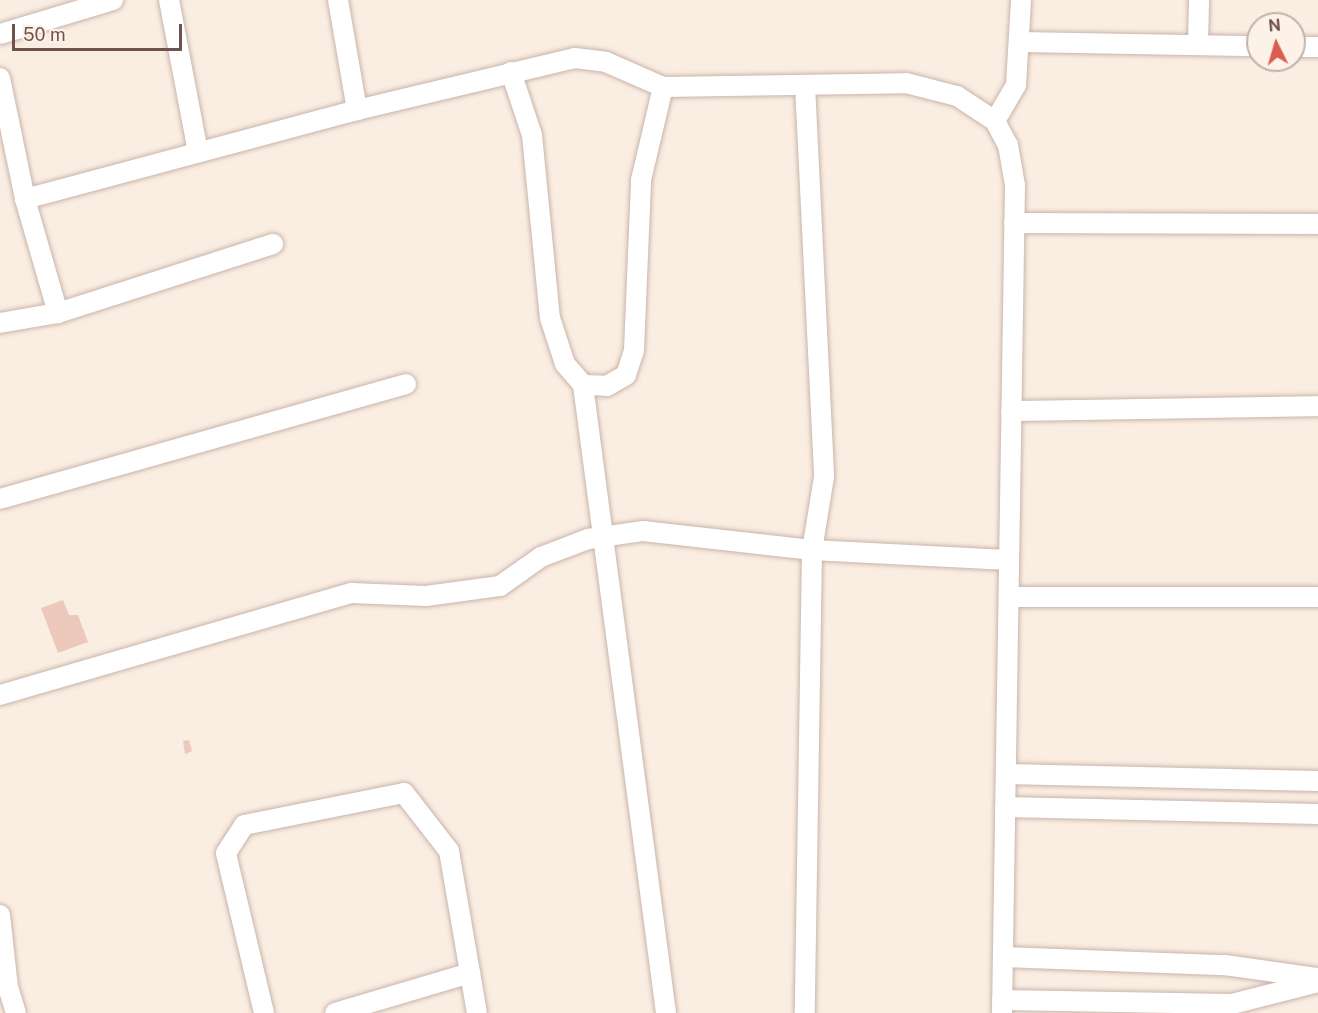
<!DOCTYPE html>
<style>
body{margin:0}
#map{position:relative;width:1318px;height:1013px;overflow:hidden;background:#faede2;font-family:"Public Sans",sans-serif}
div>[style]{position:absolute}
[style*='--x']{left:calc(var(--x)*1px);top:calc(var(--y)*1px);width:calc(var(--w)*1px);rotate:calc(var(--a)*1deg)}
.building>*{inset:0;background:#edc9bc}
.roads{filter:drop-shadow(0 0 2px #c9b4aa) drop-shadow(0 0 2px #c9b4aa)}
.minor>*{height:20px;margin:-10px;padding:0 10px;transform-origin:10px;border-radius:10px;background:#fff}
span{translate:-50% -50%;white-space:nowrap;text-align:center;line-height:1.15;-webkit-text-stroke:4.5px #fdf2e8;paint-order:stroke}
.north{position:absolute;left:1246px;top:12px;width:60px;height:60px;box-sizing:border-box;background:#fdf2e8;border:2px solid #c4b2a9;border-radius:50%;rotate:355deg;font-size:16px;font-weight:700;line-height:24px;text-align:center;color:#6f534b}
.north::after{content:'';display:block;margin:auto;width:21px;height:27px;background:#db5c50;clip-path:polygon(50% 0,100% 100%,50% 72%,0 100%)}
.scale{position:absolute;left:12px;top:24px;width:170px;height:27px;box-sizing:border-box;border:3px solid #6f534b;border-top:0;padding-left:8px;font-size:18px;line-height:21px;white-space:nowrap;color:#6f534b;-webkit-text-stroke:4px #fdf2e8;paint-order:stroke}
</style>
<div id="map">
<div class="building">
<div style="clip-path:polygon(63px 600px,69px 615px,78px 615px,88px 642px,58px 653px,41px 608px)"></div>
<div style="clip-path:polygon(189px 740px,192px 751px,185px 754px,183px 741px)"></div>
</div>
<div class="roads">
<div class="minor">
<div style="--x:169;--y:0;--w:155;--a:79.2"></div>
<div style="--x:338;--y:0;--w:112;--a:80.2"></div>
<div style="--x:0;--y:34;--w:118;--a:-16.7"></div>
<div style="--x:1020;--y:42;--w:238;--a:1"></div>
<div style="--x:1198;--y:45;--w:45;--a:-88.7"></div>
<div style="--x:1294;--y:47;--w:24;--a:0"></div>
<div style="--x:511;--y:72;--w:66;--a:71.6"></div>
<div style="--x:532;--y:135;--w:184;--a:84.4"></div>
<div style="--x:550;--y:318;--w:48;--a:71.9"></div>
<div style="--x:565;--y:364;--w:28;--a:49"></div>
<div style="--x:583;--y:385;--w:633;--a:82.47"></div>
<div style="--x:0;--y:78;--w:124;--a:78.3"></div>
<div style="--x:25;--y:199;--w:119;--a:73.9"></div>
<div style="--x:805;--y:85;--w:392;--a:87.2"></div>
<div style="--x:824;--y:477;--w:74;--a:99.3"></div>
<div style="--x:812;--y:550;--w:463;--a:90.9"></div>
<div style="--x:995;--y:121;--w:42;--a:-59.7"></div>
<div style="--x:1016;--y:85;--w:85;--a:-86.6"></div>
<div style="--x:25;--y:199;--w:344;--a:-15"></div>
<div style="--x:357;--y:110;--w:224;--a:-13.4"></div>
<div style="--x:575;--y:58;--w:31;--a:7"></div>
<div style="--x:606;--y:62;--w:62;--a:23.7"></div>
<div style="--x:663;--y:87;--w:243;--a:-0.9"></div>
<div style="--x:906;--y:83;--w:53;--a:14.3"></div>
<div style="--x:957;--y:96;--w:45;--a:33.3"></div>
<div style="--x:995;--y:121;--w:27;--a:62"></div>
<div style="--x:1008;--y:145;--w:41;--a:80.1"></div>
<div style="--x:1015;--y:185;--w:828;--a:90.9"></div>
<div style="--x:1014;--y:223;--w:304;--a:0.2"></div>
<div style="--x:0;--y:323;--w:59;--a:-9.8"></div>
<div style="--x:58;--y:313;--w:226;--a:-17.8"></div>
<div style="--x:583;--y:385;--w:24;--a:2"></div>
<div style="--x:607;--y:386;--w:22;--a:-30"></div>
<div style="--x:626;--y:375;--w:26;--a:-72"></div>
<div style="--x:634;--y:350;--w:170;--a:-87.6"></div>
<div style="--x:641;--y:180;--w:96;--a:-76.7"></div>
<div style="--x:1011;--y:411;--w:307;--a:-0.9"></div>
<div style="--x:0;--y:499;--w:422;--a:-15.8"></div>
<div style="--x:1009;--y:597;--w:309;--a:0"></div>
<div style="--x:0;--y:695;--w:366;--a:-16.2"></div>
<div style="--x:351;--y:593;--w:75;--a:2.3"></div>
<div style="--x:426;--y:596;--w:75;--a:-7.7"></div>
<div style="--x:500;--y:586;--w:50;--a:-35.3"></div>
<div style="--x:541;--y:557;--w:50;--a:-21"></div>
<div style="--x:588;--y:539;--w:56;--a:-8.3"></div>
<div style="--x:643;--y:531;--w:170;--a:6.4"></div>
<div style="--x:812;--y:550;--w:197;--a:2.9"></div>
<div style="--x:1006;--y:774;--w:312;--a:1.3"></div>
<div style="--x:1005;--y:807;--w:313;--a:1.3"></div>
<div style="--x:0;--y:915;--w:72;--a:83.7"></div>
<div style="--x:8;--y:987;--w:27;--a:73"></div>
<div style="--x:1003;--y:957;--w:222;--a:2.1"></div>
<div style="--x:1225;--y:965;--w:94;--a:8"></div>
<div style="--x:1002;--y:1000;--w:230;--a:1"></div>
<div style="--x:1232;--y:1004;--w:89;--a:-14.3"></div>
<div style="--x:264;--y:1013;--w:164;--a:-103.4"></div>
<div style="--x:226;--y:853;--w:33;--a:-57"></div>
<div style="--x:244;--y:825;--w:163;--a:-11.3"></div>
<div style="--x:404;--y:793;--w:73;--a:52.2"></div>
<div style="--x:449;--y:851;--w:164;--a:80.2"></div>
<div style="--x:335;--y:1013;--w:141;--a:-16.5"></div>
</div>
</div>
<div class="north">N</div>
<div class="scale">50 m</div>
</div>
